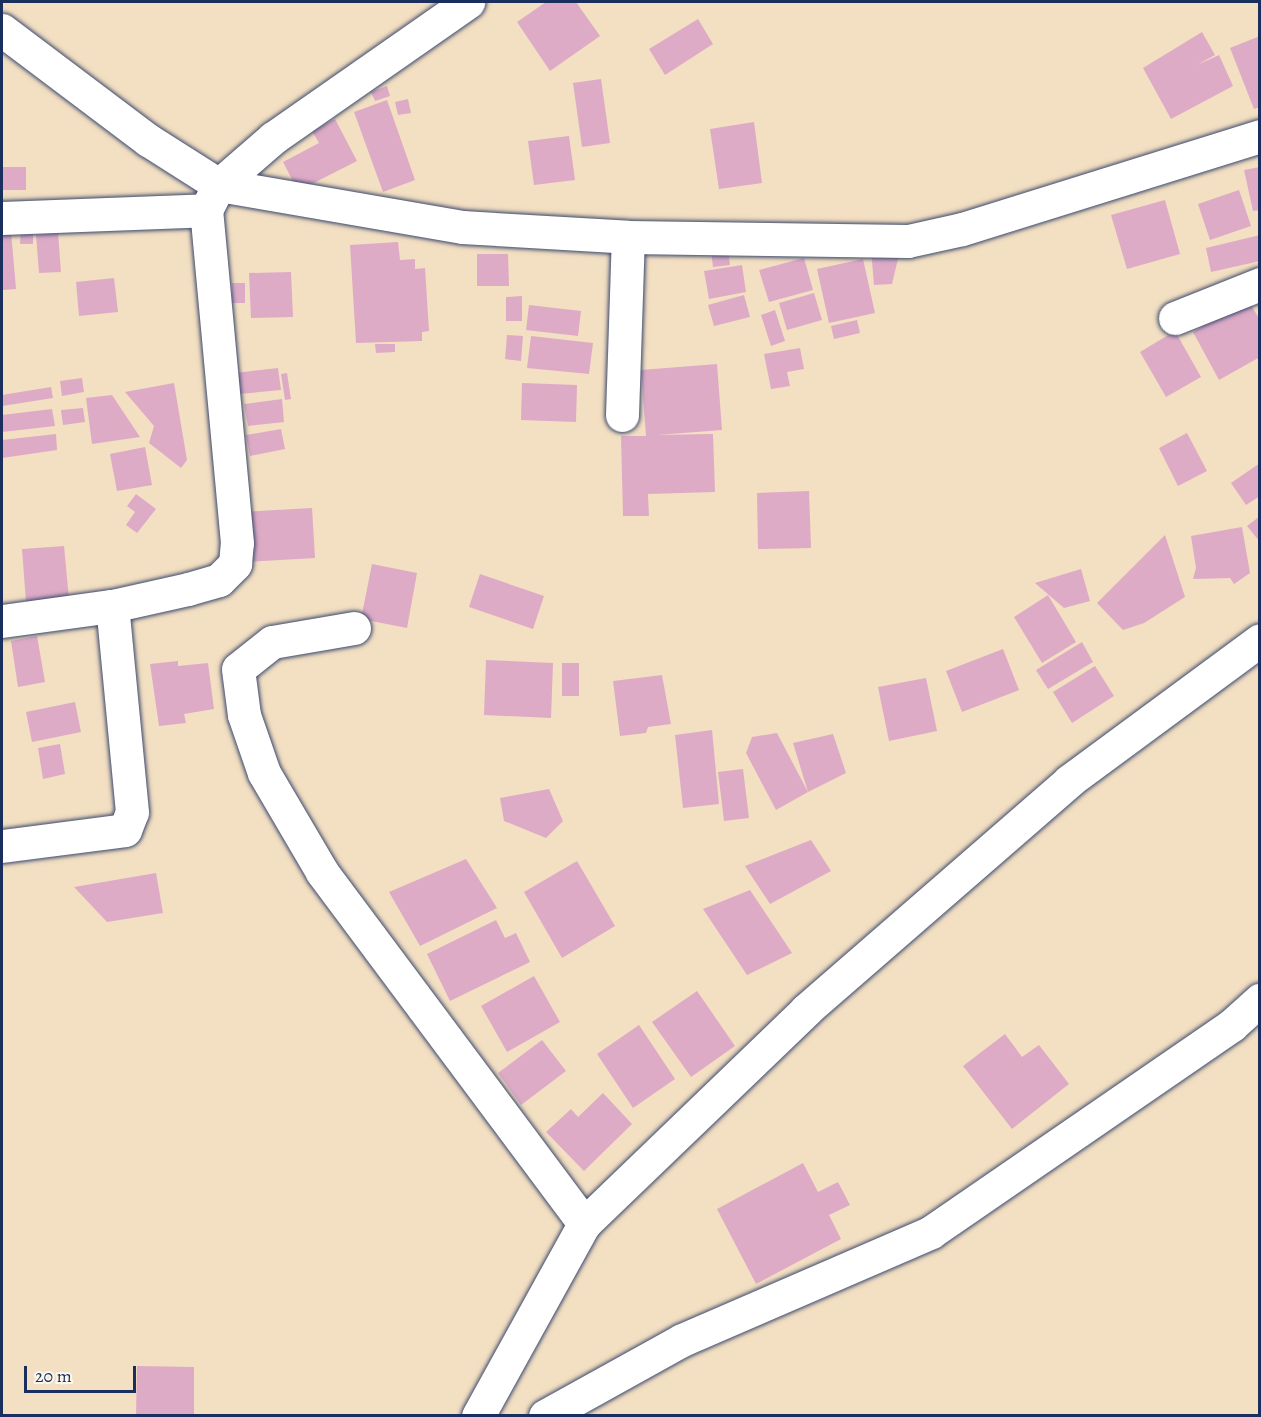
<!DOCTYPE html>
<style>
body{margin:0}
#map{position:relative;width:1261px;height:1417px;overflow:hidden;background:#f3dfc2;font-family:Alegreya,serif}
div>[style]{position:absolute}
[style*='--x']{left:calc(var(--x)*1px);top:calc(var(--y)*1px);width:calc(var(--w)*1px);rotate:calc(var(--a)*1deg)}
.building>*{inset:0;background:#deabc7}
.roads{filter:drop-shadow(0 0 2px #3b496d) drop-shadow(0 0 2px #3b496d)}
.street>*{height:33px;margin:-16.5px;padding:0 16.5px;transform-origin:16.5px;border-radius:16.5px;background:#fff}
span{translate:-50% -50%;white-space:nowrap;text-align:center;line-height:1.15;-webkit-text-stroke:4.5px #fbf7ec;paint-order:stroke}
.frame{position:absolute;inset:0;border:3px solid #1b2f5e;pointer-events:none}
.scale{position:absolute;left:24px;top:1366px;width:112px;height:27px;box-sizing:border-box;border:3px solid #1b2f5e;border-top:0;padding-left:8px;font-size:18px;line-height:21px;white-space:nowrap;color:#1b2f5e;-webkit-text-stroke:4px #fbf7ec;paint-order:stroke}
</style>
<div id="map">
<div class="building">
<div style="clip-path:polygon(546px 2px,576px 2px,600px 36px,550px 71px,517px 22px)"></div>
<div style="clip-path:polygon(698px 19px,713px 44px,665px 75px,649px 49px)"></div>
<div style="clip-path:polygon(1202px 32px,1215px 55px,1197px 65px,1219px 55px,1233px 86px,1171px 119px,1143px 68px)"></div>
<div style="clip-path:polygon(1260px 36px,1260px 107px,1254px 109px,1230px 48px)"></div>
<div style="clip-path:polygon(601px 79px,610px 143px,582px 147px,573px 83px)"></div>
<div style="clip-path:polygon(387px 86px,390px 96px,375px 101px,371px 92px)"></div>
<div style="clip-path:polygon(408px 99px,411px 113px,398px 115px,395px 102px)"></div>
<div style="clip-path:polygon(387px 100px,415px 180px,383px 192px,354px 112px)"></div>
<div style="clip-path:polygon(335px 119px,357px 161px,298px 191px,283px 162px,319px 143px,312px 131px)"></div>
<div style="clip-path:polygon(754px 122px,762px 183px,719px 189px,710px 129px)"></div>
<div style="clip-path:polygon(569px 136px,575px 180px,534px 185px,528px 141px)"></div>
<div style="clip-path:polygon(2px 167px,26px 167px,26px 190px,2px 190px)"></div>
<div style="clip-path:polygon(1260px 167px,1260px 210px,1253px 211px,1244px 170px)"></div>
<div style="clip-path:polygon(1239px 190px,1251px 226px,1210px 240px,1198px 204px)"></div>
<div style="clip-path:polygon(1165px 200px,1180px 254px,1127px 269px,1111px 215px)"></div>
<div style="clip-path:polygon(21px 229px,33px 229px,33px 244px,20px 244px)"></div>
<div style="clip-path:polygon(11px 231px,16px 289px,2px 290px,2px 232px)"></div>
<div style="clip-path:polygon(58px 233px,61px 272px,39px 273px,36px 235px)"></div>
<div style="clip-path:polygon(1260px 235px,1260px 261px,1211px 272px,1206px 248px)"></div>
<div style="clip-path:polygon(398px 242px,400px 260px,415px 259px,415px 269px,425px 268px,429px 331px,422px 332px,422px 341px,356px 343px,350px 245px)"></div>
<div style="clip-path:polygon(901px 246px,892px 284px,874px 285px,871px 249px)"></div>
<div style="clip-path:polygon(728px 250px,730px 265px,713px 267px,711px 251px)"></div>
<div style="clip-path:polygon(477px 254px,508px 254px,509px 286px,477px 286px)"></div>
<div style="clip-path:polygon(804px 258px,813px 290px,769px 302px,759px 270px)"></div>
<div style="clip-path:polygon(863px 259px,875px 313px,829px 323px,817px 269px)"></div>
<div style="clip-path:polygon(742px 265px,746px 292px,709px 299px,704px 271px)"></div>
<div style="clip-path:polygon(291px 272px,293px 317px,251px 318px,249px 273px)"></div>
<div style="clip-path:polygon(114px 278px,118px 312px,79px 316px,76px 282px)"></div>
<div style="clip-path:polygon(232px 283px,245px 283px,245px 303px,232px 303px)"></div>
<div style="clip-path:polygon(814px 293px,822px 320px,787px 330px,779px 303px)"></div>
<div style="clip-path:polygon(744px 295px,750px 317px,714px 326px,708px 305px)"></div>
<div style="clip-path:polygon(522px 296px,522px 321px,506px 321px,506px 297px)"></div>
<div style="clip-path:polygon(1248px 300px,1260px 320px,1260px 357px,1219px 380px,1193px 332px)"></div>
<div style="clip-path:polygon(529px 305px,581px 311px,578px 336px,526px 330px)"></div>
<div style="clip-path:polygon(775px 310px,785px 341px,771px 346px,761px 315px)"></div>
<div style="clip-path:polygon(857px 320px,860px 333px,834px 339px,831px 326px)"></div>
<div style="clip-path:polygon(1175px 331px,1201px 377px,1166px 397px,1140px 352px)"></div>
<div style="clip-path:polygon(507px 335px,523px 336px,521px 361px,505px 359px)"></div>
<div style="clip-path:polygon(531px 336px,593px 343px,589px 374px,527px 368px)"></div>
<div style="clip-path:polygon(375px 344px,395px 344px,395px 352px,376px 353px)"></div>
<div style="clip-path:polygon(800px 348px,804px 369px,787px 372px,790px 386px,771px 389px,764px 354px)"></div>
<div style="clip-path:polygon(717px 364px,722px 430px,657px 435px,713px 434px,715px 492px,648px 494px,649px 516px,623px 516px,621px 436px,646px 436px,641px 370px)"></div>
<div style="clip-path:polygon(278px 368px,281px 390px,229px 395px,227px 374px)"></div>
<div style="clip-path:polygon(287px 373px,291px 399px,285px 400px,281px 374px)"></div>
<div style="clip-path:polygon(82px 378px,84px 392px,62px 396px,60px 381px)"></div>
<div style="clip-path:polygon(174px 383px,187px 460px,181px 468px,149px 443px,154px 426px,125px 392px)"></div>
<div style="clip-path:polygon(522px 383px,577px 385px,576px 422px,521px 420px)"></div>
<div style="clip-path:polygon(51px 387px,53px 398px,2px 406px,2px 395px)"></div>
<div style="clip-path:polygon(112px 395px,140px 437px,92px 444px,86px 398px)"></div>
<div style="clip-path:polygon(282px 399px,284px 422px,248px 426px,244px 404px)"></div>
<div style="clip-path:polygon(83px 408px,85px 422px,63px 425px,61px 410px)"></div>
<div style="clip-path:polygon(52px 409px,55px 426px,2px 432px,2px 415px)"></div>
<div style="clip-path:polygon(281px 429px,285px 449px,250px 456px,246px 435px)"></div>
<div style="clip-path:polygon(1187px 433px,1207px 471px,1178px 486px,1159px 448px)"></div>
<div style="clip-path:polygon(56px 434px,57px 450px,2px 458px,2px 440px)"></div>
<div style="clip-path:polygon(145px 447px,152px 485px,117px 491px,110px 454px)"></div>
<div style="clip-path:polygon(1260px 463px,1260px 496px,1246px 505px,1231px 483px)"></div>
<div style="clip-path:polygon(809px 491px,811px 548px,758px 549px,757px 493px)"></div>
<div style="clip-path:polygon(136px 494px,156px 509px,137px 533px,126px 525px,135px 512px,127px 506px)"></div>
<div style="clip-path:polygon(312px 508px,315px 558px,244px 562px,241px 512px)"></div>
<div style="clip-path:polygon(1260px 516px,1260px 542px,1247px 526px)"></div>
<div style="clip-path:polygon(1242px 527px,1250px 573px,1234px 584px,1230px 578px,1193px 579px,1196px 568px,1191px 536px)"></div>
<div style="clip-path:polygon(1165px 535px,1185px 597px,1144px 623px,1123px 630px,1097px 603px)"></div>
<div style="clip-path:polygon(64px 546px,69px 599px,26px 602px,22px 549px)"></div>
<div style="clip-path:polygon(372px 564px,417px 573px,407px 628px,361px 619px)"></div>
<div style="clip-path:polygon(1081px 569px,1090px 601px,1064px 608px,1035px 583px)"></div>
<div style="clip-path:polygon(480px 574px,544px 596px,533px 629px,469px 607px)"></div>
<div style="clip-path:polygon(1048px 595px,1076px 642px,1042px 663px,1014px 617px)"></div>
<div style="clip-path:polygon(37px 636px,45px 682px,18px 687px,11px 641px)"></div>
<div style="clip-path:polygon(1082px 642px,1093px 662px,1048px 689px,1036px 670px)"></div>
<div style="clip-path:polygon(1003px 649px,1019px 690px,962px 712px,946px 671px)"></div>
<div style="clip-path:polygon(486px 660px,553px 663px,551px 718px,484px 715px)"></div>
<div style="clip-path:polygon(178px 661px,178px 666px,208px 663px,214px 709px,184px 714px,186px 723px,159px 726px,150px 664px)"></div>
<div style="clip-path:polygon(562px 663px,579px 663px,579px 696px,562px 696px)"></div>
<div style="clip-path:polygon(1095px 666px,1114px 696px,1072px 723px,1053px 692px)"></div>
<div style="clip-path:polygon(662px 675px,671px 724px,648px 727px,646px 733px,620px 736px,613px 681px)"></div>
<div style="clip-path:polygon(926px 678px,937px 731px,889px 741px,878px 687px)"></div>
<div style="clip-path:polygon(75px 702px,81px 732px,32px 742px,26px 712px)"></div>
<div style="clip-path:polygon(712px 730px,719px 804px,683px 808px,675px 735px)"></div>
<div style="clip-path:polygon(777px 733px,808px 792px,776px 810px,746px 753px,752px 737px)"></div>
<div style="clip-path:polygon(833px 734px,846px 773px,808px 792px,793px 743px)"></div>
<div style="clip-path:polygon(60px 744px,65px 774px,43px 779px,38px 748px)"></div>
<div style="clip-path:polygon(743px 769px,749px 818px,724px 821px,718px 772px)"></div>
<div style="clip-path:polygon(549px 789px,563px 821px,546px 838px,504px 821px,500px 798px)"></div>
<div style="clip-path:polygon(811px 840px,831px 871px,770px 904px,745px 866px)"></div>
<div style="clip-path:polygon(466px 859px,497px 908px,420px 946px,389px 892px)"></div>
<div style="clip-path:polygon(577px 861px,615px 926px,562px 958px,524px 892px)"></div>
<div style="clip-path:polygon(156px 873px,163px 913px,107px 922px,74px 887px)"></div>
<div style="clip-path:polygon(750px 890px,792px 953px,747px 975px,703px 909px)"></div>
<div style="clip-path:polygon(496px 920px,505px 938px,516px 933px,530px 962px,450px 1001px,427px 954px)"></div>
<div style="clip-path:polygon(534px 976px,560px 1022px,507px 1052px,481px 1006px)"></div>
<div style="clip-path:polygon(697px 991px,735px 1046px,691px 1077px,652px 1022px)"></div>
<div style="clip-path:polygon(639px 1025px,675px 1079px,633px 1108px,597px 1054px)"></div>
<div style="clip-path:polygon(1005px 1034px,1022px 1057px,1039px 1045px,1069px 1084px,1012px 1129px,963px 1066px)"></div>
<div style="clip-path:polygon(542px 1040px,566px 1071px,521px 1105px,498px 1073px)"></div>
<div style="clip-path:polygon(603px 1093px,632px 1124px,584px 1171px,546px 1132px,571px 1109px,578px 1117px)"></div>
<div style="clip-path:polygon(803px 1163px,818px 1192px,838px 1182px,850px 1205px,829px 1215px,841px 1239px,756px 1284px,717px 1209px)"></div>
<div style="clip-path:polygon(137px 1366px,194px 1367px,194px 1416px,136px 1416px)"></div>
</div>
<div class="roads">
<div class="street">
<div style="--x:2;--y:30;--w:183;--a:37"></div>
<div style="--x:148;--y:140;--w:84;--a:32.4"></div>
<div style="--x:219;--y:185;--w:247;--a:9.8"></div>
<div style="--x:462;--y:227;--w:166;--a:3.4"></div>
<div style="--x:628;--y:237;--w:280;--a:0.8"></div>
<div style="--x:908;--y:241;--w:55;--a:-12.5"></div>
<div style="--x:962;--y:229;--w:312;--a:-17.3"></div>
<div style="--x:2;--y:218;--w:204;--a:-2.2"></div>
<div style="--x:1175;--y:318;--w:92;--a:-21.8"></div>
<div style="--x:622;--y:415;--w:178;--a:-88.1"></div>
<div style="--x:2;--y:621;--w:111;--a:-7.8"></div>
<div style="--x:112;--y:606;--w:78;--a:-12.6"></div>
<div style="--x:188;--y:589;--w:32;--a:-16"></div>
<div style="--x:219;--y:580;--w:23;--a:-45"></div>
<div style="--x:235;--y:564;--w:21;--a:-85"></div>
<div style="--x:237;--y:543;--w:334;--a:-95.3"></div>
<div style="--x:206;--y:210;--w:28;--a:-63"></div>
<div style="--x:219;--y:185;--w:72;--a:-41"></div>
<div style="--x:273;--y:138;--w:238;--a:-34.9"></div>
<div style="--x:354;--y:628;--w:83;--a:170.3"></div>
<div style="--x:272;--y:642;--w:43;--a:141.5"></div>
<div style="--x:238;--y:669;--w:46;--a:82.6"></div>
<div style="--x:244;--y:715;--w:61;--a:71"></div>
<div style="--x:264;--y:773;--w:115;--a:59.6"></div>
<div style="--x:322;--y:872;--w:439;--a:53.3"></div>
<div style="--x:2;--y:846;--w:124;--a:-7.4"></div>
<div style="--x:125;--y:830;--w:19;--a:-69"></div>
<div style="--x:132;--y:812;--w:207;--a:-95.5"></div>
<div style="--x:478;--y:1416;--w:219;--a:-61.1"></div>
<div style="--x:584;--y:1224;--w:308;--a:-43.9"></div>
<div style="--x:806;--y:1010;--w:349;--a:-41"></div>
<div style="--x:1069;--y:781;--w:237;--a:-36.4"></div>
<div style="--x:545;--y:1416;--w:157;--a:-29"></div>
<div style="--x:682;--y:1340;--w:271;--a:-23.4"></div>
<div style="--x:931;--y:1232;--w:365;--a:-34.5"></div>
<div style="--x:1232;--y:1025;--w:38;--a:-42"></div>
</div>
</div>
<div class="frame"></div>
<div class="scale">20 m</div>
</div>
